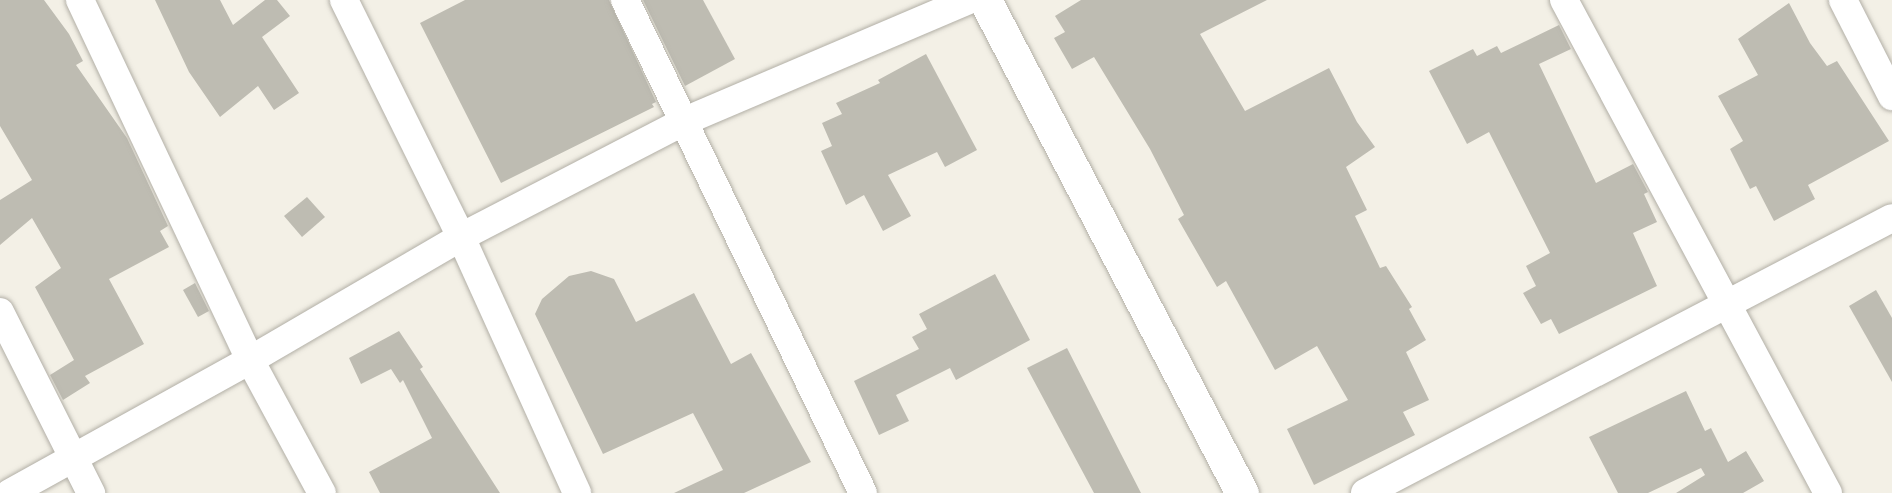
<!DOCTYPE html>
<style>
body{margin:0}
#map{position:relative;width:1892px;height:493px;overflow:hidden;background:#f3f0e6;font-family:Manrope,sans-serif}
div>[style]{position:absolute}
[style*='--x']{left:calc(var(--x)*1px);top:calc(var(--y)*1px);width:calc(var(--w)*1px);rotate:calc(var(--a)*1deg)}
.building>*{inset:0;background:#bebcb2}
.roads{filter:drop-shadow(0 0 2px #b2afa6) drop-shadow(0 0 2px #b2afa6)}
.minor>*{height:28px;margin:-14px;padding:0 14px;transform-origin:14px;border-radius:14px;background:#fff}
.tertiary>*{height:33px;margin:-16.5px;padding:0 16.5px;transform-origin:16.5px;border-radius:16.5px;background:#fff}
span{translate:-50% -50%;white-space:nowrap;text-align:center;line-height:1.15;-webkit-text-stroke:4.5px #fffdf7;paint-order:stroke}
</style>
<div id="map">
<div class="building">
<div style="clip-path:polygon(0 0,44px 0,69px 34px,83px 61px,76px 65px,127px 138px,168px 226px,160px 231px,169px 247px,109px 279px,144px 344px,85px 376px,90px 383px,63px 400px,50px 375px,74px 360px,35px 287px,61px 268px,32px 218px,0 245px,0 200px,32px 180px,0 126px)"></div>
<div style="clip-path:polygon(155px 0,220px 0,233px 25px,265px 0,277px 0,290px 16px,262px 37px,299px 93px,274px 110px,258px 86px,220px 117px,189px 72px)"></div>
<div style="clip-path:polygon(465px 0,609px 0,656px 102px,652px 104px,654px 107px,501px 183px,420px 23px)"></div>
<div style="clip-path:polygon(643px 0,703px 0,735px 59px,685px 86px)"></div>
<div style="clip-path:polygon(1081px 0,1267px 0,1200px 34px,1245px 111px,1329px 68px,1357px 122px,1375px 147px,1346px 167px,1367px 210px,1355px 216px,1380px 268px,1386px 266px,1412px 307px,1409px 309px,1426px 340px,1406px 352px,1429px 400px,1403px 412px,1415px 435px,1314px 485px,1287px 429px,1348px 400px,1317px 346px,1275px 370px,1226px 281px,1217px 287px,1178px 219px,1184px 215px,1150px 149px,1094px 57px,1072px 69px,1054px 38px,1065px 32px,1055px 16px)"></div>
<div style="clip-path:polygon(1789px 3px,1810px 43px,1827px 66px,1837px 61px,1889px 141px,1808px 185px,1815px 199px,1774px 221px,1756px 186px,1750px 189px,1730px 149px,1743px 141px,1718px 96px,1758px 75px,1738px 39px)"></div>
<div style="clip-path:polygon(1559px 25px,1571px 49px,1539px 64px,1596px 183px,1633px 164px,1648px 192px,1644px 194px,1657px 222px,1633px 233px,1657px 286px,1559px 334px,1551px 319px,1541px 324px,1523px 293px,1536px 286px,1526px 266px,1550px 253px,1489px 132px,1467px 144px,1429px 71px,1473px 49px,1477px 56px,1497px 46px,1501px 53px)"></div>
<div style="clip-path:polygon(926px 54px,977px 150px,945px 167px,937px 152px,888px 175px,911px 216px,883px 231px,864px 195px,846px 205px,821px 151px,832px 146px,822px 123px,842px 114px,836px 103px,880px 83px,878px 80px)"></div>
<div style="clip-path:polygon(307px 197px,325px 217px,302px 237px,284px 216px)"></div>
<div style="clip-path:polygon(591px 271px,614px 279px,636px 322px,694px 293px,731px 364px,751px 353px,811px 462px,744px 493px,674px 493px,723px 470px,693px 413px,603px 454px,535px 314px,542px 299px,569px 276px)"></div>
<div style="clip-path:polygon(995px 274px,1030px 340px,956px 380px,950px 368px,896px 395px,909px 421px,879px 435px,854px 381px,919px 349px,912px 337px,927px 329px,919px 314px)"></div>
<div style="clip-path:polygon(195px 283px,209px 311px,198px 317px,183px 290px)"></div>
<div style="clip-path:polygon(1876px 290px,1892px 318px,1892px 382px,1849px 306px)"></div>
<div style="clip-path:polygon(399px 331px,423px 367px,420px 369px,500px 493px,380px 493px,369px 472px,432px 438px,403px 380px,400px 383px,391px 369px,361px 384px,349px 358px)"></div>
<div style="clip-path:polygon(1067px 348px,1121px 454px,1141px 493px,1094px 493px,1027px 368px)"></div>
<div style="clip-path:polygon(1686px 391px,1705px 431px,1711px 428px,1728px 462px,1746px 451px,1764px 481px,1743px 493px,1676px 493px,1705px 475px,1701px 468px,1648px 493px,1618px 493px,1589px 437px)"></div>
</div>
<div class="roads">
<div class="minor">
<div style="--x:80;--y:0;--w:398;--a:64.7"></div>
<div style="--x:250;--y:360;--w:151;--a:61.6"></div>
<div style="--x:344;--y:0;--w:264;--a:63.7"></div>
<div style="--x:461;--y:237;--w:281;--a:65.6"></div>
<div style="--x:625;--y:0;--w:547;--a:64.23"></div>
<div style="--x:1564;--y:0;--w:559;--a:61.83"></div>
<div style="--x:1843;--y:0;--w:108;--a:63"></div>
<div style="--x:0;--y:312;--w:203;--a:63.3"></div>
<div style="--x:10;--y:493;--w:274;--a:-29"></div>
<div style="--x:250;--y:360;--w:244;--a:-30.2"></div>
<div style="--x:461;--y:237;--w:252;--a:-27.4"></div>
<div style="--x:685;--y:121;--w:309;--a:-23.1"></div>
<div style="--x:1365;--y:493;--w:594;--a:-27.56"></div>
</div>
<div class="tertiary">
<div style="--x:985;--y:0;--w:556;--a:62.47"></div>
</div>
</div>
</div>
